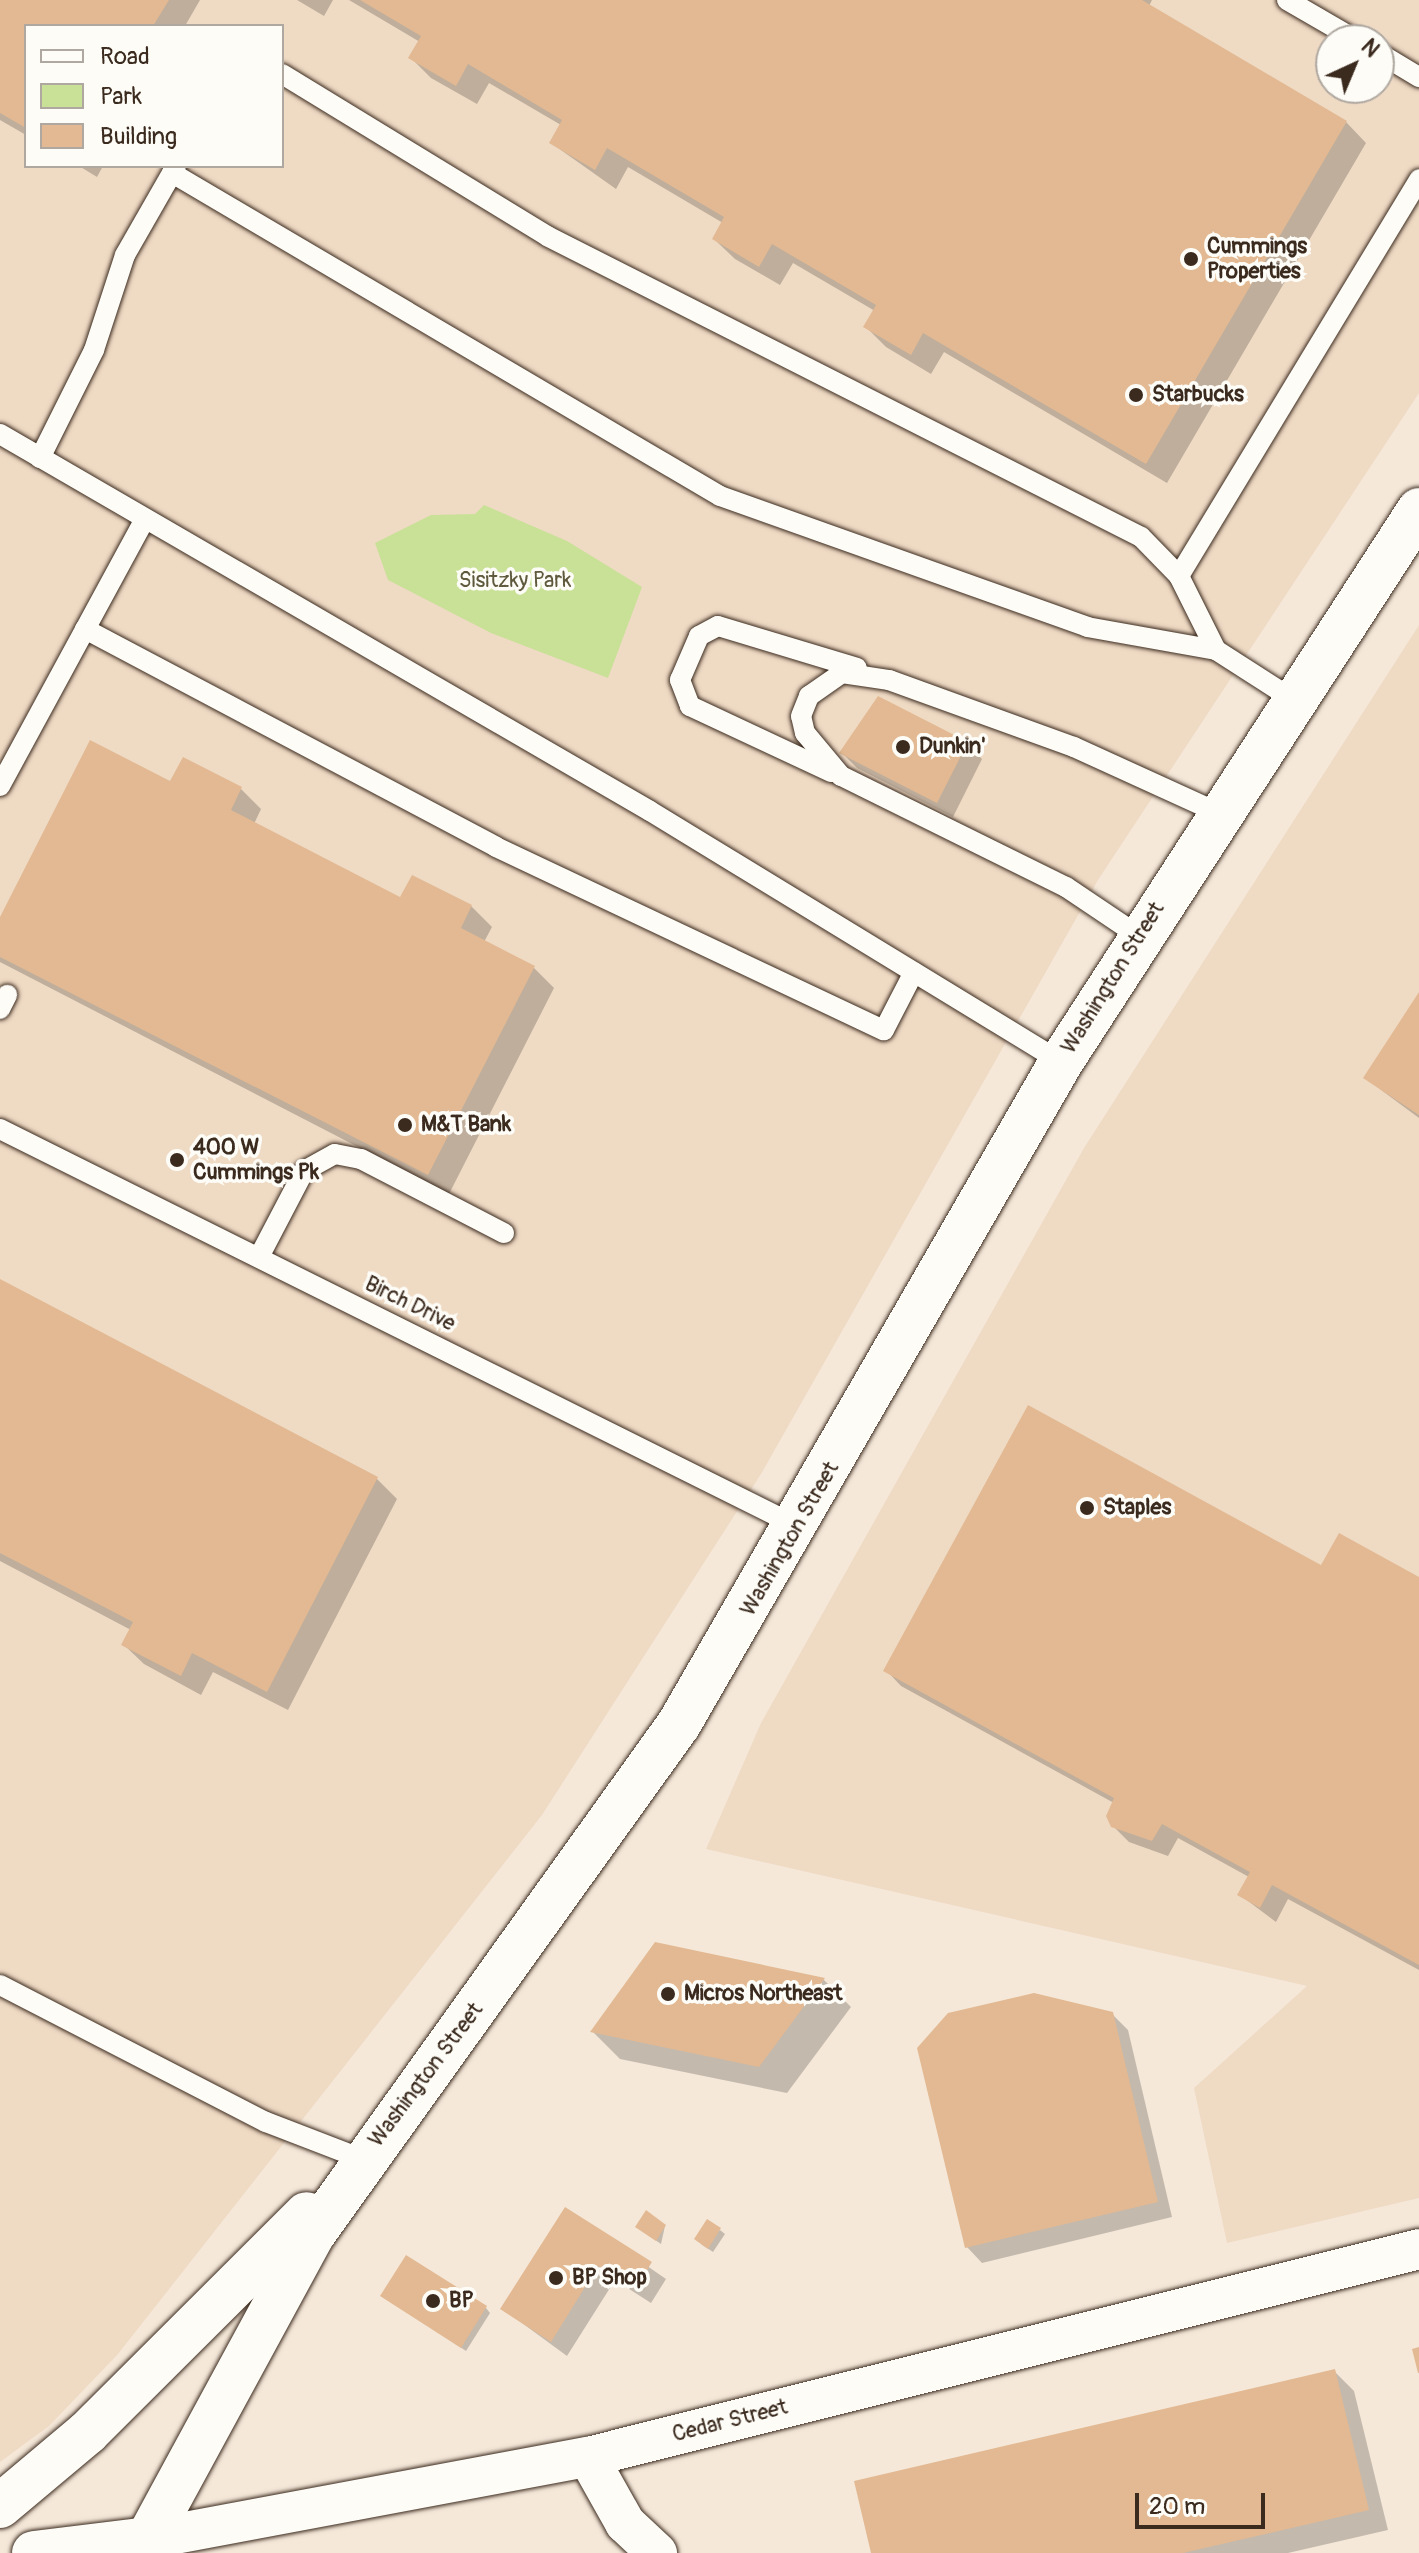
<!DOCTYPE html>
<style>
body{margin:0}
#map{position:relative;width:1419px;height:2553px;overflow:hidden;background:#f5e8d9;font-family:Pangolin,sans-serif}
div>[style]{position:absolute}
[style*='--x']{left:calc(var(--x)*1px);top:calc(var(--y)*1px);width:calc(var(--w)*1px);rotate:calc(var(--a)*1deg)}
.built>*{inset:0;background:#efdac4}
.green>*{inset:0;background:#c9e197}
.shadow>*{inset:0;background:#0003}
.building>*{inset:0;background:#e2b992}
.roads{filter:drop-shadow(0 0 2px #3b2a1e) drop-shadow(0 0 2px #3b2a1e)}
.lane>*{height:20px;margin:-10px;padding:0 10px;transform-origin:10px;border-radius:10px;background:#fdfcf7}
.street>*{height:40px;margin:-20px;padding:0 20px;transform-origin:20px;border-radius:20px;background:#fdfcf7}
.secondary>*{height:44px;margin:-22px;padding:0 22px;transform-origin:22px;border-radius:22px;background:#fdfcf7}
.dots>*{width:22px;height:22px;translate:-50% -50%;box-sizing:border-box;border:4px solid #fdfcf7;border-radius:50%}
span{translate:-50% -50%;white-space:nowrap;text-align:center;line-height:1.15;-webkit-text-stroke:7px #fdfcf7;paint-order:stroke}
.poi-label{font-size:22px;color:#3b2a1e;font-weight:700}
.left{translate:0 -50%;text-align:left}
.park-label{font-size:22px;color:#5e583c}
.street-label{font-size:22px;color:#3b2a1e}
.legend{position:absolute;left:24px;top:24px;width:260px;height:144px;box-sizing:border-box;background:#fdfcf7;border:2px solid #afa8a0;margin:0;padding:10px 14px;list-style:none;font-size:24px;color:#3b2a1e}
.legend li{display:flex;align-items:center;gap:16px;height:40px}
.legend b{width:40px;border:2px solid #afa8a0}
.north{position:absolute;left:1315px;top:24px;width:80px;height:80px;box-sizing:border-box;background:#fdfcf7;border:2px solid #afa8a0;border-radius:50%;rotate:44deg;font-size:22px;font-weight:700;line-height:32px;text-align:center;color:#3b2a1e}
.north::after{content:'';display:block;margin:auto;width:28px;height:36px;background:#3b2a1e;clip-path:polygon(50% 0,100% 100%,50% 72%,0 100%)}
.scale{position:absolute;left:1135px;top:2493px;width:130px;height:36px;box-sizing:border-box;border:4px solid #3b2a1e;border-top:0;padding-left:10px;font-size:24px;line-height:28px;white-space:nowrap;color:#3b2a1e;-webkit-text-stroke:6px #fdfcf7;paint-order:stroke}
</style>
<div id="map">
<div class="built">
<div style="clip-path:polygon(evenodd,0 0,1419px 0,1419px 393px,1098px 880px,761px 1474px,542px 1815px,118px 2354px,49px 2426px,0 2462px,0 0,26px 26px,282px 26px,282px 166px,26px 166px,26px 26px,0 0,1331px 40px,1379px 40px,1379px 88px,1331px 88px,1331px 40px)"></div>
<div style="clip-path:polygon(1419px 625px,1419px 2198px,1227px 2243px,1194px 2088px,1307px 1986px,706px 1849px,761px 1723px,1084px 1148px)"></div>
</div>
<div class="green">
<div style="clip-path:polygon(484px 505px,567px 541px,642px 587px,608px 678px,491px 633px,388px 580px,375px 543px,431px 515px,475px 514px)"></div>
</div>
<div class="shadow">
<div style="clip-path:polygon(0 0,200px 0,185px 26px,26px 26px,26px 135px,0 120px)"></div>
<div style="clip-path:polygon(297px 0,333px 0,324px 16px)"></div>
<div style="clip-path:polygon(349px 0,1152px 0,1149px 6px,1346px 122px,1366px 143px,1167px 483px,944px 352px,931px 374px,886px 347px,866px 327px,875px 311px,793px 263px,780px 285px,735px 259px,714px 239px,723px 223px,628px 167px,616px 189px,551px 143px,561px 125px,489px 83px,477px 104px,431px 78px,410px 57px,420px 42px)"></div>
<div style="clip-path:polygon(79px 166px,103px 166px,97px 177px)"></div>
<div style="clip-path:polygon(967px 744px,982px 759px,953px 817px,857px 768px,841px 752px)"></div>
<div style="clip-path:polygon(171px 784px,241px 789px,261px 809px,254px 824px,401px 900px,471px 906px,492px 927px,484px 942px,534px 968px,554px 988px,449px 1194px,0 962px,0 921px)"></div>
<div style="clip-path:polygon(1419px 996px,1419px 1118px,1365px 1078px)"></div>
<div style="clip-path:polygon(0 1281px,377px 1479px,397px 1499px,288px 1710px,213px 1672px,201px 1695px,144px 1664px,123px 1644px,131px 1630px,0 1561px)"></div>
<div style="clip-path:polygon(1322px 1568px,1419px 1579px,1419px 1970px,1288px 1899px,1276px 1922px,1240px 1895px,1249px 1877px,1178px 1838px,1168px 1856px,1129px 1842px,1113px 1826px,1114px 1803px,901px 1686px,886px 1670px)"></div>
<div style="clip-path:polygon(656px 1944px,824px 1980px,851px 2007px,787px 2093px,620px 2059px,593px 2032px)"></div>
<div style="clip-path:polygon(1112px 2014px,1128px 2030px,1172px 2217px,982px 2263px,967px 2247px)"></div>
<div style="clip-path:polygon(566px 2210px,666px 2279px,651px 2303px,615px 2280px,567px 2356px,503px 2309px)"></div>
<div style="clip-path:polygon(665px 2226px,661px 2244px,642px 2231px)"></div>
<div style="clip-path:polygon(720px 2230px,725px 2234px,713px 2252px,701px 2244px)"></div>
<div style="clip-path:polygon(383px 2296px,486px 2308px,490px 2313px,466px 2351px)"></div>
<div style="clip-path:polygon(1334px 2371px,1354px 2391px,1388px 2530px,1288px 2553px,873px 2553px)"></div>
</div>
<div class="building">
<div style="clip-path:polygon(0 0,169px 0,153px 26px,26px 26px,26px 128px,0 113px)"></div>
<div style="clip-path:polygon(360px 0,1142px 0,1347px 121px,1146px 464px,923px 333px,911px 355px,863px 327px,876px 305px,772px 244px,759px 267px,712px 239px,724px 217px,607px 148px,595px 170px,549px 143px,562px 120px,468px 64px,456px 86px,408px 58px,421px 36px)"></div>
<div style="clip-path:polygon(878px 696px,968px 742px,937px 803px,839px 753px)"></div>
<div style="clip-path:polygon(90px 740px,170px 781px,183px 757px,242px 787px,231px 810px,400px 897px,412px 875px,472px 905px,461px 928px,535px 966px,428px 1175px,0 957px,0 917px)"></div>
<div style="clip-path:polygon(1419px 992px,1419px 1115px,1363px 1078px)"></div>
<div style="clip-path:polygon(0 1279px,378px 1477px,267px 1692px,192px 1653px,181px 1676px,121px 1645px,133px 1622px,0 1553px)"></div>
<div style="clip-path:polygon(1028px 1405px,1321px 1565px,1339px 1533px,1419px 1577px,1419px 1965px,1272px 1885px,1260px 1908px,1237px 1895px,1250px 1872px,1162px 1824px,1152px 1841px,1111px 1827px,1106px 1816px,1114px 1798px,883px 1671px)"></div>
<div style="clip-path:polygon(655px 1942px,825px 1978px,759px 2067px,590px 2032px)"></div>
<div style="clip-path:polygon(1034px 1993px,1113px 2012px,1158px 2202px,965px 2248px,917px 2048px,948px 2013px)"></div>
<div style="clip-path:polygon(565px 2207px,652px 2262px,635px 2289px,598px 2266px,551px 2342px,500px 2309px)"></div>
<div style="clip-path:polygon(646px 2210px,666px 2225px,656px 2241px,635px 2227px)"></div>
<div style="clip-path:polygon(707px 2219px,721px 2228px,708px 2249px,694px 2239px)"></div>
<div style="clip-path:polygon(406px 2255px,487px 2306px,461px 2348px,380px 2296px)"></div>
<div style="clip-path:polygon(1419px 2347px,1419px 2373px,1418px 2373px,1412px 2349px)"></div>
<div style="clip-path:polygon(1335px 2369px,1369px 2510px,1183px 2553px,871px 2553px,854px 2481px)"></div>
</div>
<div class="roads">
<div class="lane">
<div style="--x:1287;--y:0;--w:80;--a:30.1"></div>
<div style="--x:1379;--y:53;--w:47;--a:31"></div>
<div style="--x:282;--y:74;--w:311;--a:31.4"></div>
<div style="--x:547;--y:236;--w:666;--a:26.87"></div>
<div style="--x:1141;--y:537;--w:54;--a:45.7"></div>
<div style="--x:172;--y:173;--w:636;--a:30.52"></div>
<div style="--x:720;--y:496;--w:390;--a:19.6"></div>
<div style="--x:1087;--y:627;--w:131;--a:10.1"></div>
<div style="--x:1216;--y:650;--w:83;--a:-116.6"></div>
<div style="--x:1179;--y:576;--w:464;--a:-58.8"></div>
<div style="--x:0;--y:434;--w:751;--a:30.11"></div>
<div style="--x:650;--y:811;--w:482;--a:31.4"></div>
<div style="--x:40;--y:458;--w:121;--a:-63.4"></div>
<div style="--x:94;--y:350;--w:100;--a:-71.9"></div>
<div style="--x:125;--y:255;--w:103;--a:-60.2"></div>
<div style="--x:85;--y:629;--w:465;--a:27.9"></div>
<div style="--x:496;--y:847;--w:429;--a:25.3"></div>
<div style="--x:884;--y:1030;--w:65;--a:-62.7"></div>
<div style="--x:1216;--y:650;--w:93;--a:32.7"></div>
<div style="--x:831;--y:772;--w:156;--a:-154.9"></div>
<div style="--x:690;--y:706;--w:28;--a:-111"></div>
<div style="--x:680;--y:680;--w:48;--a:-66.6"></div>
<div style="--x:699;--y:636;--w:21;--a:-28"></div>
<div style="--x:718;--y:626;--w:145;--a:16.8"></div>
<div style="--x:0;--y:786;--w:304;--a:-61.5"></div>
<div style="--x:1139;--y:936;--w:88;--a:-146.1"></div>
<div style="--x:1066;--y:887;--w:251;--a:-153.7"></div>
<div style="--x:841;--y:776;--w:56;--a:-129.9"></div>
<div style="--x:805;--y:733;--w:17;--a:-103"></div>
<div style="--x:801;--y:716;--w:22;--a:-68"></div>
<div style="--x:809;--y:696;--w:40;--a:-34.9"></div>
<div style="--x:842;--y:673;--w:48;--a:8.5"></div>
<div style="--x:889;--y:680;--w:197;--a:19.9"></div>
<div style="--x:1074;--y:747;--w:159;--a:24.5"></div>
<div style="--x:0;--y:1009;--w:16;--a:-63"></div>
<div style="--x:0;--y:1129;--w:890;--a:26.48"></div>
<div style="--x:259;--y:1257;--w:97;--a:-62.4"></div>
<div style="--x:304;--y:1171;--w:35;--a:-29"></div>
<div style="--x:335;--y:1154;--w:26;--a:11"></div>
<div style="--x:361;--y:1159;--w:161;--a:27.4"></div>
<div style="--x:0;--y:1985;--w:299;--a:27.3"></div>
<div style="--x:266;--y:2122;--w:103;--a:21.1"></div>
</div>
<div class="street">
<div style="--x:588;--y:2457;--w:76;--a:60.7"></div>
<div style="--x:625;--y:2523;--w:44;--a:43.2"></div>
<div style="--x:148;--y:2539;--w:448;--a:-10.6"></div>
<div style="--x:588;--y:2457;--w:857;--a:-14.05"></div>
</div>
<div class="secondary">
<div style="--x:0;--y:2506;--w:114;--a:-40"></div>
<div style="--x:87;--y:2433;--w:310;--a:-44.9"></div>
<div style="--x:34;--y:2553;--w:115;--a:-7"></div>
<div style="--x:140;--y:2553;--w:364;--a:-61.5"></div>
<div style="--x:314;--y:2233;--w:626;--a:-54.36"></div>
<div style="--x:679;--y:1724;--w:764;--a:-60.01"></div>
<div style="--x:1061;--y:1062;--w:658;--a:-57.03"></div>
</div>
</div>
<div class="dots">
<div style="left:1191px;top:259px;background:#3b2a1e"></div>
<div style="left:1136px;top:395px;background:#3b2a1e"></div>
<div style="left:903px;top:747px;background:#3b2a1e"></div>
<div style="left:405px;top:1125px;background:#3b2a1e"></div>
<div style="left:177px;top:1160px;background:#3b2a1e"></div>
<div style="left:1087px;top:1508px;background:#3b2a1e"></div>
<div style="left:668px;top:1994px;background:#3b2a1e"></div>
<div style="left:556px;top:2278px;background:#3b2a1e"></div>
<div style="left:433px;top:2301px;background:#3b2a1e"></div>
</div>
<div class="poi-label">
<span class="left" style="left:1207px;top:259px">Cummings<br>Properties</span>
<span class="left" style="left:1152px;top:395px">Starbucks</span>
<span class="left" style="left:919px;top:747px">Dunkin'</span>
<span class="left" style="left:421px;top:1125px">M&amp;T Bank</span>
<span class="left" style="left:193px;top:1160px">400 W<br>Cummings Pk</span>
<span class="left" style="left:1103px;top:1508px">Staples</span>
<span class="left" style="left:684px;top:1994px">Micros Northeast</span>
<span class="left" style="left:572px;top:2278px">BP Shop</span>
<span class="left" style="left:449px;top:2301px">BP</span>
</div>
<div class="park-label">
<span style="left:515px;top:581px">Sisitzky Park</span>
</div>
<div class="street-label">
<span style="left:1113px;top:978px;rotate:-58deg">Washington Street</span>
<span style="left:410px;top:1304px;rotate:26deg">Birch Drive</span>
<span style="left:790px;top:1539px;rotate:-60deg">Washington Street</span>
<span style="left:426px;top:2075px;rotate:-53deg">Washington Street</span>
<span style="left:730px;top:2421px;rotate:-14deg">Cedar Street</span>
</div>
<ul class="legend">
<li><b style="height:10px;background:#fdfcf7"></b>Road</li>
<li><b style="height:22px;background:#c9e197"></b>Park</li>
<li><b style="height:22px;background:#e2b992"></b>Building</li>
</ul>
<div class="north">N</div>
<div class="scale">20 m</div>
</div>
